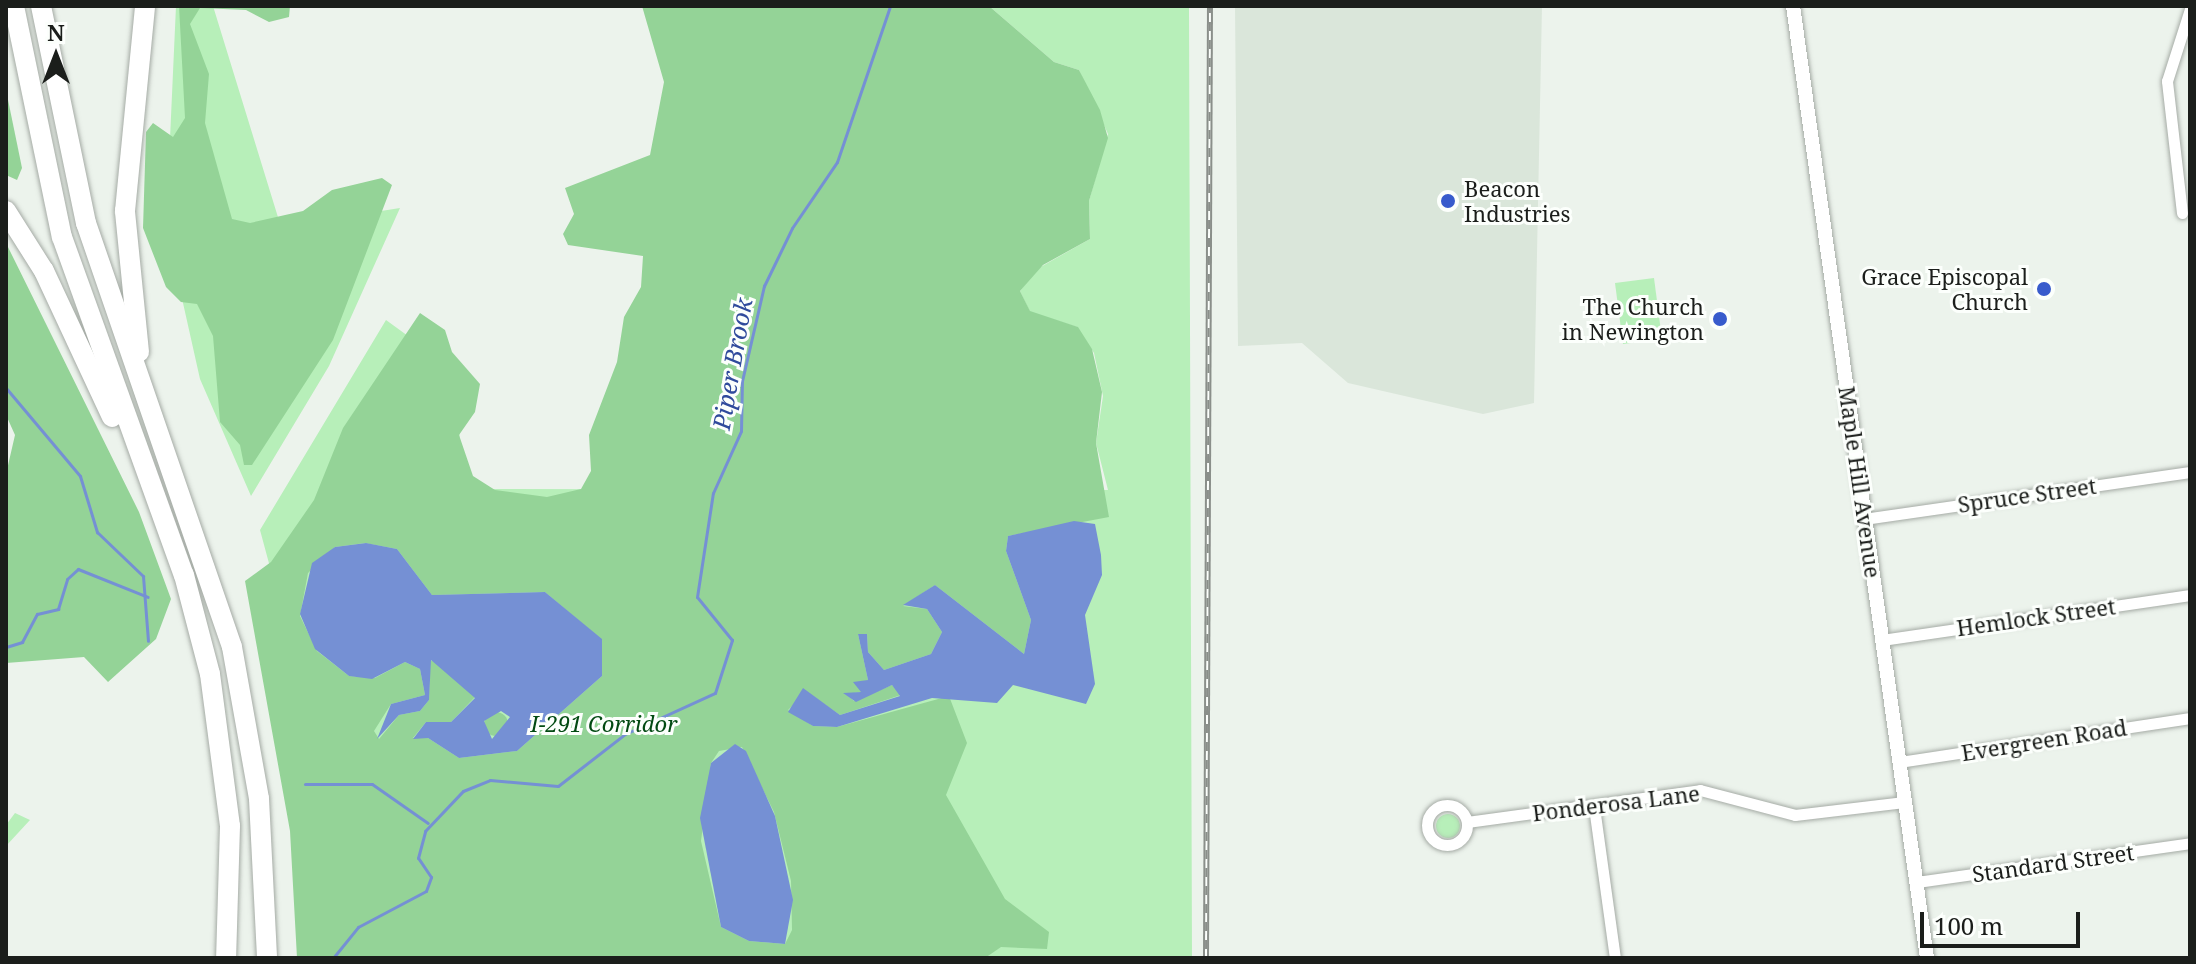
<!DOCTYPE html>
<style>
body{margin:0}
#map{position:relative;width:2196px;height:964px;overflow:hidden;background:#ecf3ec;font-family:"Noto Serif",serif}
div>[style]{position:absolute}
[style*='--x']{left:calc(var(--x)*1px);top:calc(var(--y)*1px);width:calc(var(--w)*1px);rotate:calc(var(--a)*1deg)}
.built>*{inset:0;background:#dae6da}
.green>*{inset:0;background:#b7efb9}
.round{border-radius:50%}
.forest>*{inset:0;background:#94d397}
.water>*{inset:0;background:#7590d4}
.stream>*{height:3px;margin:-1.5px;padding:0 1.5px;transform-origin:1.5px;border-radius:1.5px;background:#7590d4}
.roads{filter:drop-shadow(0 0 2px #a5aba5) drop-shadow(0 0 2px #a5aba5)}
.minor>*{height:11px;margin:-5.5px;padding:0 5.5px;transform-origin:5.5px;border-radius:5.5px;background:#fff}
.minor>.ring{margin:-5.5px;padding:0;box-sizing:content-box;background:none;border:11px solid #fff;border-radius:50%}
.tertiary>*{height:14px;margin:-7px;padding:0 7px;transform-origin:7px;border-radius:7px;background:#fff}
.motorway>*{height:20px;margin:-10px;padding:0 10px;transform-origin:10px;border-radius:10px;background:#fff}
.rail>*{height:6px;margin-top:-3px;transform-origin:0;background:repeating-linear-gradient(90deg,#fcfffc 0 9px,#8a8f8a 0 18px);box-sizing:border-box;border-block:2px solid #8a8f8a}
.dots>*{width:22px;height:22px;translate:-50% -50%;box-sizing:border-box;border:4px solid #fcfffc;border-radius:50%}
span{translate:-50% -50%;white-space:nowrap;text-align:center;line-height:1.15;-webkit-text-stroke:6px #fcfffc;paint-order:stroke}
.poi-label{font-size:22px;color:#1b1e1b}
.left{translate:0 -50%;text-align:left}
.right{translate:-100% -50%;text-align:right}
.street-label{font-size:22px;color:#1b1e1b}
.park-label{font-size:22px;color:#024a12;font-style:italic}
.water-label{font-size:24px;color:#304b9c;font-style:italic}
.frame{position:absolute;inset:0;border:8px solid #1b1e1b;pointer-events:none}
.north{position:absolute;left:16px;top:16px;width:80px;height:80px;-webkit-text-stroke:6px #fcfffc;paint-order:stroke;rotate:0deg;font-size:22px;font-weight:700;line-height:32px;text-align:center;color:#1b1e1b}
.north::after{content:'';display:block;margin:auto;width:28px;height:36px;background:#1b1e1b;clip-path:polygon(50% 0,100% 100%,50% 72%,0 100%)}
.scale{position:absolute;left:1920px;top:912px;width:160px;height:36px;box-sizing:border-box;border:4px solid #1b1e1b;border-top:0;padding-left:10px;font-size:24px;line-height:28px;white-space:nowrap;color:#1b1e1b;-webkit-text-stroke:6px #fcfffc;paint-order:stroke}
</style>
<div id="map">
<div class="built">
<div style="clip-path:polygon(1235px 6px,1542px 6px,1534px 403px,1483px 414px,1348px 383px,1302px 343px,1238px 346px)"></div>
</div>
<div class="green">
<div style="clip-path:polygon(176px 6px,213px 6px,281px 227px,400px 208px,329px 366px,251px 496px,200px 379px,166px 227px)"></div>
<div style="clip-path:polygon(989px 6px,1189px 6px,1192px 958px,318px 958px,315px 734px,260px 530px,386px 320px,459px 373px,460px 489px,1108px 490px,1096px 443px,1103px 396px,1094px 353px,1077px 327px,1030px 312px,1020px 291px,1037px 269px,1090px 239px,1089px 201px,1108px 134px,1079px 70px,1054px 62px)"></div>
<div style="clip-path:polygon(1654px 278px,1662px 339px,1623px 344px,1615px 283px)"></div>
<div style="clip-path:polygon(15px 813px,30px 820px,6px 846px,6px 825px)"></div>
<div class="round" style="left:1436px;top:814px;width:24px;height:24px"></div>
</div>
<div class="forest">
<div style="clip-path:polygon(179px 6px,290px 6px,289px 17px,269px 22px,246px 10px,200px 8px,190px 24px,209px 74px,205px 123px,232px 219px,250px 223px,303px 211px,332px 190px,382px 178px,392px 185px,333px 340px,252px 465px,244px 465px,240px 445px,220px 422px,213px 336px,197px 304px,181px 302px,166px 287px,143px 228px,146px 132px,153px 123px,173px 137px,185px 118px)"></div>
<div style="clip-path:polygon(evenodd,642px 6px,989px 6px,1054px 62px,1079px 70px,1100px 110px,1108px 138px,1089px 201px,1090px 239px,1043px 265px,1020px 291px,1030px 311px,1078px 327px,1092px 349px,1102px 392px,1096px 443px,1109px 517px,1008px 536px,1006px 551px,1031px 620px,1024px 654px,935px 585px,903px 606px,927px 609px,942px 632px,931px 654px,884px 670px,868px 652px,867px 634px,858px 634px,868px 680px,861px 692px,846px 694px,854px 701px,892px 685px,901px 695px,840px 715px,807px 692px,788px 710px,813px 726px,837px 727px,949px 696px,967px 743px,946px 795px,1005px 899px,1049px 932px,1047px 949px,1001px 947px,985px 958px,297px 958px,290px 831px,245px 581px,271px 562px,314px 500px,343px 428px,420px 313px,445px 330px,452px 352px,480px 384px,475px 412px,459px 435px,473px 476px,495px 490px,547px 497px,581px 489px,591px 471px,589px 435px,617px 362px,624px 317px,641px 287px,643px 256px,568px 245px,563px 234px,574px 214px,565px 188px,650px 155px,664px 82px,642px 6px,365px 543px,397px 549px,432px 595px,545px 592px,602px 640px,602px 676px,517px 751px,459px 758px,428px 738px,413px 738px,426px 722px,451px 722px,475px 697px,449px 668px,430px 660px,429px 700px,420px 711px,399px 715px,379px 739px,374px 731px,391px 704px,425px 695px,420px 669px,405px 662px,375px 678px,349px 676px,317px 651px,300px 616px,308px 573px,335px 547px,365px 543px,642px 6px,742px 747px,774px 812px,791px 881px,792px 930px,785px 944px,749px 941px,721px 927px,701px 841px,711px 763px,719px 751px,742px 747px)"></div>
<div style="clip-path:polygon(6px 90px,22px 168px,17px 180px,6px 175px)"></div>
<div style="clip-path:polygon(6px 243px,139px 512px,171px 599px,156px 639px,108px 682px,84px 657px,6px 663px,6px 474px,15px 435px,6px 415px)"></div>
<div class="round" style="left:484px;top:712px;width:24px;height:24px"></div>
</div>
<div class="water">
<div style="clip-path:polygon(1074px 521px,1095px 524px,1101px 555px,1102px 575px,1085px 615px,1095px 684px,1086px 704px,1013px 685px,997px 703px,932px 698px,837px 727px,813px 726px,788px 712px,803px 688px,840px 715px,900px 696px,892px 685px,856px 702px,843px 693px,861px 692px,853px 682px,868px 680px,858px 634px,867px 634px,868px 652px,884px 670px,931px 654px,942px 632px,927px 609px,903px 605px,935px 585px,1024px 654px,1031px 620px,1006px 551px,1008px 536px)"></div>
<div style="clip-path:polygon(evenodd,366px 543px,397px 549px,432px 595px,545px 592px,602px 639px,602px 676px,517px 751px,459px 758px,428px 738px,413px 739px,426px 722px,451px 722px,475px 698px,431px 660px,429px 700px,420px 711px,399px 715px,377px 739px,391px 704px,425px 695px,420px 669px,405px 662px,372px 679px,349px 676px,315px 649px,300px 614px,312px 563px,335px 547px,366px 543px,501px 711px,510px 717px,492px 739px,484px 721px,501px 711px)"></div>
<div style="clip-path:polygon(735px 744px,746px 751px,775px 816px,793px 900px,785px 944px,749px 941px,721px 927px,700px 818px,711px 763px)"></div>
</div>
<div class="stream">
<div style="--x:6;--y:388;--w:115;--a:49.9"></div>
<div style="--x:80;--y:476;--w:59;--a:73.1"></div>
<div style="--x:97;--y:532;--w:64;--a:43.7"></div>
<div style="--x:143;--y:576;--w:65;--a:85.6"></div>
<div style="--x:6;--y:647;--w:17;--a:-17"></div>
<div style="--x:22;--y:642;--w:32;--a:-62"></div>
<div style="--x:37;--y:614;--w:22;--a:-13"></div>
<div style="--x:58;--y:609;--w:31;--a:-73"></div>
<div style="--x:67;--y:579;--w:15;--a:-42"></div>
<div style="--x:78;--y:569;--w:75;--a:21.8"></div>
<div style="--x:305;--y:784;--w:67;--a:0"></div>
<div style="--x:372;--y:784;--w:68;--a:34.9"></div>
<div style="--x:333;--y:958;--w:40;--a:-51"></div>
<div style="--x:358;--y:927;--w:77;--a:-27.9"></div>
<div style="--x:426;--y:891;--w:15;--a:-70"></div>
<div style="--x:431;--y:877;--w:23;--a:-124"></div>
<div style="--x:418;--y:858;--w:28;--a:-75"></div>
<div style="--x:425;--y:831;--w:55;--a:-46.5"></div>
<div style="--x:463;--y:791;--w:29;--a:-22"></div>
<div style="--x:490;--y:780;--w:68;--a:5"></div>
<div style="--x:558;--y:786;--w:85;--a:-37.8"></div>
<div style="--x:625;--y:734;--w:99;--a:-24.5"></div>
<div style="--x:715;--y:693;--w:56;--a:-72.2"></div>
<div style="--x:732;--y:640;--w:55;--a:-129.1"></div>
<div style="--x:697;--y:597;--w:105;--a:-81.3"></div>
<div style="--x:713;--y:493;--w:68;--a:-65.7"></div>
<div style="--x:741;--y:431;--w:50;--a:-88.9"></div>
<div style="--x:742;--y:381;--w:98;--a:-77"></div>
<div style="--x:764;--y:286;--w:64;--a:-64.2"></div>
<div style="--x:792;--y:228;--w:80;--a:-55.7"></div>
<div style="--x:837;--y:162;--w:165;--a:-71.2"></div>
</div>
<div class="roads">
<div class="minor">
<div style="--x:2182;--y:213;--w:133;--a:-96.5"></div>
<div style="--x:2167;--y:81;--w:76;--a:-72.3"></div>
<div style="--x:1864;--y:519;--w:329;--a:-8.2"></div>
<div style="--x:1882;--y:640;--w:311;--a:-8.3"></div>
<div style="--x:1899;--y:762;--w:294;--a:-8.6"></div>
<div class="ring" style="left:1427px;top:805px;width:29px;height:29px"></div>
<div style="--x:1594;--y:807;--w:152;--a:82.1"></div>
<div style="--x:1467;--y:822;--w:235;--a:-7.8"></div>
<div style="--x:1700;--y:790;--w:98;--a:14.7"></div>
<div style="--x:1795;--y:815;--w:110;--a:-6.8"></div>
<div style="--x:1917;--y:882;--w:276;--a:-8.1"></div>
</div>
<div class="tertiary">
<div style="--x:1793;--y:6;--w:961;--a:81.99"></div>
</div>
<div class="motorway">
<div style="--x:14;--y:6;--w:236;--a:78.3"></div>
<div style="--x:62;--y:237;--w:359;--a:70.2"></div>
<div style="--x:184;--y:575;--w:102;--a:75.3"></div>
<div style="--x:210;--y:674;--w:153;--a:82.5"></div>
<div style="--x:230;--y:826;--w:132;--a:91.7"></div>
<div style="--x:41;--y:6;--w:222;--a:78.3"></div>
<div style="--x:86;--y:223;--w:448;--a:71"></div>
<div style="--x:232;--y:647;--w:154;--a:79.9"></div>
<div style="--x:259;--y:799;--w:159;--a:87.1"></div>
<div style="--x:6;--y:211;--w:71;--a:57.7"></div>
<div style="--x:44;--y:271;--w:161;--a:65"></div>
<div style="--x:139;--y:352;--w:142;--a:-95.7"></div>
<div style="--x:125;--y:211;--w:206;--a:-84.4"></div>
</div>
</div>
<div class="rail">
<div style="--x:1206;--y:958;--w:952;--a:-89.76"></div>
</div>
<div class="dots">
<div style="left:1448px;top:201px;background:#385bcc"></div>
<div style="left:2044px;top:289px;background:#385bcc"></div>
<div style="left:1720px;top:319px;background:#385bcc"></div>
</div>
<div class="poi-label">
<span class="left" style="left:1464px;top:201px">Beacon<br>Industries</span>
<span class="right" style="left:2028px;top:289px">Grace Episcopal<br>Church</span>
<span class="right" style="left:1704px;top:319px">The Church<br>in Newington</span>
</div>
<div class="street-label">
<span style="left:1860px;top:482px;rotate:82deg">Maple Hill Avenue</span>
<span style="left:2027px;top:495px;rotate:-8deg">Spruce Street</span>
<span style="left:2036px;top:617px;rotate:-8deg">Hemlock Street</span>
<span style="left:2044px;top:740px;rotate:-9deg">Evergreen Road</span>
<span style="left:1616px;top:803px;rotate:-7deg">Ponderosa Lane</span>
<span style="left:2053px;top:863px;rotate:-8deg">Standard Street</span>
</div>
<div class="park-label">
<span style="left:604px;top:724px">I-291 Corridor</span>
</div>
<div class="water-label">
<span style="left:732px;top:364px;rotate:-80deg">Piper Brook</span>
</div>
<div class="frame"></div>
<div class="north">N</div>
<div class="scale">100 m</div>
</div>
